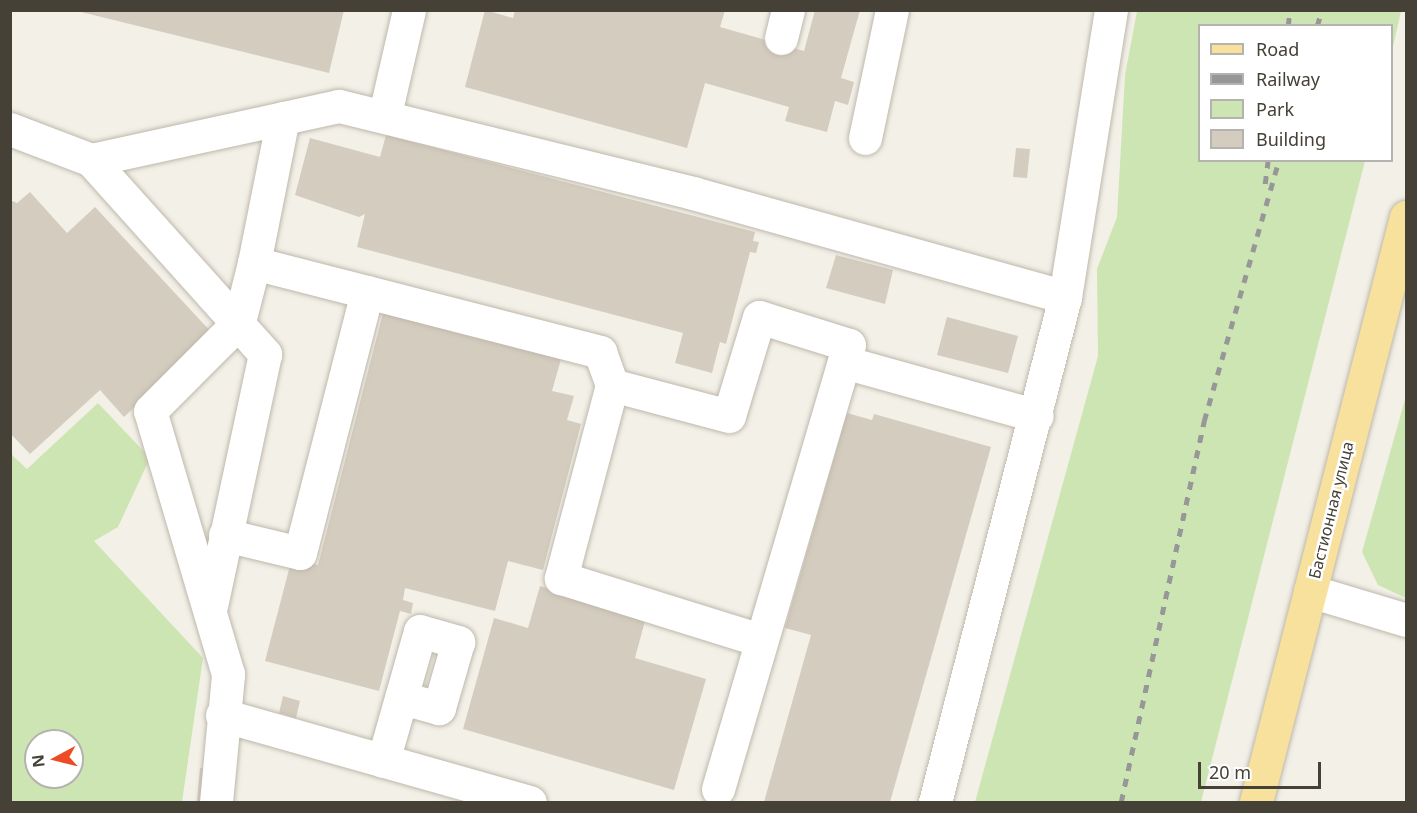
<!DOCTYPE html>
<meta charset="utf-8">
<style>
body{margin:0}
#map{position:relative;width:1417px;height:813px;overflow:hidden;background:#f3f0e8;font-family:"Noto Sans",sans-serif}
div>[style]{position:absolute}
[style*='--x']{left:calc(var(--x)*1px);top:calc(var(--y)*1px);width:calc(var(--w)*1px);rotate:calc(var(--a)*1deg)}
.green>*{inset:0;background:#cde5b3}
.building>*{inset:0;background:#d4ccbe}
.roads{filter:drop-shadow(0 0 2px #beb8ab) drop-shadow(0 0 2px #beb8ab)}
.minor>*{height:33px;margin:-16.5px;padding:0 16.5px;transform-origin:16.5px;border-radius:16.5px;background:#fff}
.major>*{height:33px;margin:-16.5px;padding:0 16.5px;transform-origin:16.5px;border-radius:16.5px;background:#f8e19c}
.rail>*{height:4.5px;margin-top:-2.25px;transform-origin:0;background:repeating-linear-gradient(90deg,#979797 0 8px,transparent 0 16px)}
span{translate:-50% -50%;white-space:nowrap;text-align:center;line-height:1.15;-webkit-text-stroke:5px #fff;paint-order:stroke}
.street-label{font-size:16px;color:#464137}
.frame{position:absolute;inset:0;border:12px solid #464137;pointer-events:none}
.legend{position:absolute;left:1198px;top:24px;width:195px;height:138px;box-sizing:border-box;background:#fff;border:2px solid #b5b3af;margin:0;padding:8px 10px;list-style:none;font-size:18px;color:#464137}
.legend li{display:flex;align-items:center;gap:12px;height:30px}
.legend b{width:30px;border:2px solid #b5b3af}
.north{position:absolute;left:24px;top:729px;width:60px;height:60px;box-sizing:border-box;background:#fff;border:2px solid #b5b3af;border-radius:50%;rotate:263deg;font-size:16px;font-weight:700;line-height:24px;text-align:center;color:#464137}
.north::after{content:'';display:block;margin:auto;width:21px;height:27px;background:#ed4a25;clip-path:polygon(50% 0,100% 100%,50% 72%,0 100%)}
.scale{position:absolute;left:1198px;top:762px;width:123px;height:27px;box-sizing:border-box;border:3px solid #464137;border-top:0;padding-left:8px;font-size:18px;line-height:21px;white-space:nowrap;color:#464137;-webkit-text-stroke:4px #fff;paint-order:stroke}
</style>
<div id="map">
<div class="green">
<div style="clip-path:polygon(1137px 11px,1401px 11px,1392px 51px,1392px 26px,1200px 26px,1200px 160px,1365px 161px,1201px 802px,975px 802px,1098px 356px,1097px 269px,1117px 217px,1125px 75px)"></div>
<div style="clip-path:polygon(1406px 396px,1406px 598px,1378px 585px,1362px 552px)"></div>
<div style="clip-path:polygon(evenodd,98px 403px,150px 458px,118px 527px,94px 541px,203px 658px,182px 802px,11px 802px,10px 453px,27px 469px,98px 403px,36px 741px,72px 741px,72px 777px,36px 777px,36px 741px)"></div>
</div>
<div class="building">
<div style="clip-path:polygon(73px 10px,344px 10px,329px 73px)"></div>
<div style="clip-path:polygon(485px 10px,513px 18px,515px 10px,725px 10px,720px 27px,804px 51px,815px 10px,860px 10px,841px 78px,854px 82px,848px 105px,835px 101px,827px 132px,785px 121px,789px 107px,705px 83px,687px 148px,465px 87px)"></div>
<div style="clip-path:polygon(386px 135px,755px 232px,753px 241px,759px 242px,756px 253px,750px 252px,726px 344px,720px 342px,712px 373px,675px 363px,683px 333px,357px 247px,365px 214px,359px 217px,295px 195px,310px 138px,380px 157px)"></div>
<div style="clip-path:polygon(1016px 148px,1030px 149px,1027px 178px,1013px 177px)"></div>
<div style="clip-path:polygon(30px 192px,67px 233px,95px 207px,213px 334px,124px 417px,100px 390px,30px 454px,10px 433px,10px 200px,17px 203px)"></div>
<div style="clip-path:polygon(836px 255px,893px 270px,885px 304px,826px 288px)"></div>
<div style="clip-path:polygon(383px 313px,561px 359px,552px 391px,574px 396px,567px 420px,581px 424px,543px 570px,508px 561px,495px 611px,405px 588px,403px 600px,413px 603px,411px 614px,400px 611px,379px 691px,265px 661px,292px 558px,318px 565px)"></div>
<div style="clip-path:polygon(947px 317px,1018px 336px,1008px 373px,937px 355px)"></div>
<div style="clip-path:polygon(847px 413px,872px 420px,874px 414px,991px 447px,890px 802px,764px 802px,811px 635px,785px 628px)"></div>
<div style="clip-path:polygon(540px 586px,646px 617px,635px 658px,706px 679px,674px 790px,463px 729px,494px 618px,528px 628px)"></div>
<div style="clip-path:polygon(283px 696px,300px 701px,296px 718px,279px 713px)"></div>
<div style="clip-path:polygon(200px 768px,217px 769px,214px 802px,197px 802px)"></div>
</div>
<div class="roads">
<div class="minor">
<div style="--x:781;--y:38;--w:29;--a:-76"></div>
<div style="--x:385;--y:114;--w:107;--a:-77"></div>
<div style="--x:10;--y:129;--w:87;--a:20.9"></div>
<div style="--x:91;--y:160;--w:261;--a:48.1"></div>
<div style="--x:265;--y:354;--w:257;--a:102.1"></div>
<div style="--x:865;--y:138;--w:131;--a:-78.1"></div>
<div style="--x:91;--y:160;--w:254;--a:-12.3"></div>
<div style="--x:339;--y:106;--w:365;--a:13.8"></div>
<div style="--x:693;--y:193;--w:386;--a:15.6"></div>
<div style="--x:367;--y:292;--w:241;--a:14.4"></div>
<div style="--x:600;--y:352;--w:35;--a:70"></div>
<div style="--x:844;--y:362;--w:200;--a:15.6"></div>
<div style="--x:225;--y:535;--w:77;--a:13.5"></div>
<div style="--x:300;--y:553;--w:269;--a:-75.6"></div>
<div style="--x:367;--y:292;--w:117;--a:-165.6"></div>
<div style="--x:254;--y:263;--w:148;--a:-78.7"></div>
<div style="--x:1310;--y:591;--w:100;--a:16.8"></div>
<div style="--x:222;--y:715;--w:320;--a:15.8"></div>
<div style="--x:383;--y:761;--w:135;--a:-74.1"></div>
<div style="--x:420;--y:631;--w:40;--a:16"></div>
<div style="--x:458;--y:642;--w:69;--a:106.1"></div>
<div style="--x:439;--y:708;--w:39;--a:-165"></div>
<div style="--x:718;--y:789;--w:463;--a:-73.6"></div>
<div style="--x:849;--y:345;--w:94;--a:-162.7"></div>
<div style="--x:759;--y:317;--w:103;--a:106.9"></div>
<div style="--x:729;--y:416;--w:121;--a:-165.2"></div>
<div style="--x:612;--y:385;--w:200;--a:104.8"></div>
<div style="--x:561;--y:578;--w:208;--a:17.3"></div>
<div style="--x:216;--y:802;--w:129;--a:-84.6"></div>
<div style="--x:228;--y:674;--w:274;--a:-106.5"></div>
<div style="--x:150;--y:411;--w:126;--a:-45"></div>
<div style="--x:239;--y:322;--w:61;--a:-75.7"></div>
<div style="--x:935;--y:802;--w:521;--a:-75.56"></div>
<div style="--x:1065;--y:297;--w:291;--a:-80.9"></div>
</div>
<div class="major">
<div style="--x:1256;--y:802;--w:604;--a:-75.62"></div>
</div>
</div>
<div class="rail">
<div style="--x:1288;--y:26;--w:16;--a:-83"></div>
<div style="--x:1317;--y:26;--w:17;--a:-73"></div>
<div style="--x:1265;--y:184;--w:24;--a:-83"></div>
<div style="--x:1121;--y:802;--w:390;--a:-77.7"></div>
<div style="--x:1204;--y:421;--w:272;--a:-74"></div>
</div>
<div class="street-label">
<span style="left:1331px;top:510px;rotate:-76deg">Бастионная улица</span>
</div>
<div class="frame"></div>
<ul class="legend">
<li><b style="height:8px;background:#f8e19c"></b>Road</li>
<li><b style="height:8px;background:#979797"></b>Railway</li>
<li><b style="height:16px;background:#cde5b3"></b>Park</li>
<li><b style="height:16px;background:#d4ccbe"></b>Building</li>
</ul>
<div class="north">N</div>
<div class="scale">20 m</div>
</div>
